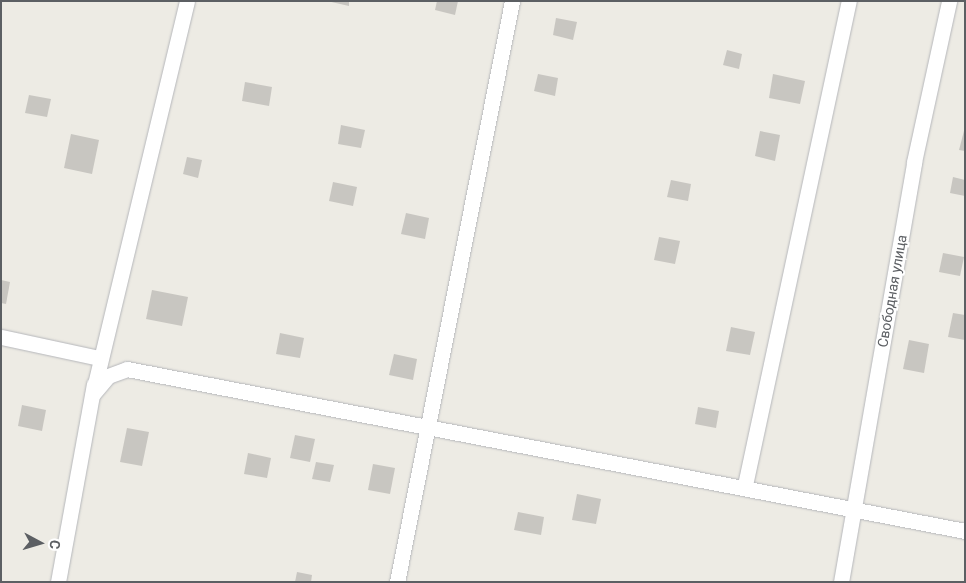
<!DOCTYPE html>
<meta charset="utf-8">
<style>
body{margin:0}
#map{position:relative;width:966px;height:583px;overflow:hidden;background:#edebe4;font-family:Roboto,sans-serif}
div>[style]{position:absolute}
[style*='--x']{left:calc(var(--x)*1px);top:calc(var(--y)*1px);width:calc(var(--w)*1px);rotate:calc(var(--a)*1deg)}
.building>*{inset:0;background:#c8c6c1}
.roads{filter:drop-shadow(0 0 1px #b5b6ba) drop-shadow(0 0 1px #b5b6ba)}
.street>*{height:15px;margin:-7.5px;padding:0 7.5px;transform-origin:7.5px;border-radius:7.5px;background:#fff}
span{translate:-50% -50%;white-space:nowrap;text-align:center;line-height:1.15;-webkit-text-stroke:4px #fff;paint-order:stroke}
.street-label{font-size:14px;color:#5c5f63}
.frame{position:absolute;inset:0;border:2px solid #5c5f63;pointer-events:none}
.north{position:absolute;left:15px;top:518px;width:50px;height:50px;-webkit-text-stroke:4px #fff;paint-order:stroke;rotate:96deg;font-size:14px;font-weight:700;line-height:20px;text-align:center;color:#5c5f63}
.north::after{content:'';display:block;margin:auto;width:18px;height:22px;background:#5c5f63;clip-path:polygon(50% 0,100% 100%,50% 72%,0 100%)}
</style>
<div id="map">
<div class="building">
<div style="clip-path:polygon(327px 1px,349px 1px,349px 6px)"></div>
<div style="clip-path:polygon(437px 1px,458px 1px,455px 15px,435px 10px)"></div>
<div style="clip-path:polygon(556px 18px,577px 22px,573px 40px,553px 35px)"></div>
<div style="clip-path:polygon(727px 50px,742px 54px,739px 69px,723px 65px)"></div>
<div style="clip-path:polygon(538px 74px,558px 78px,555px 96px,534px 91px)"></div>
<div style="clip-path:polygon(773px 74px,805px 81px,800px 104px,769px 98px)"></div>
<div style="clip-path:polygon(245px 82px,272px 87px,269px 106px,242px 101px)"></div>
<div style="clip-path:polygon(29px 95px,51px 99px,47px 117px,25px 113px)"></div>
<div style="clip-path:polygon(341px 125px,365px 130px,361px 148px,338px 144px)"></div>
<div style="clip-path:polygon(965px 127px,965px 151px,959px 150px)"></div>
<div style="clip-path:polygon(760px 131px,780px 135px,775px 161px,755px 156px)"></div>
<div style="clip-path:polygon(71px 134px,99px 140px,92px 174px,64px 168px)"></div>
<div style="clip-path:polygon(187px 157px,202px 160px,198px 178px,183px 174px)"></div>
<div style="clip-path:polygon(953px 177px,965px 180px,965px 196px,950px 193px)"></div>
<div style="clip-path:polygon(671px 180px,691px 184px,688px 201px,667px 197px)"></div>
<div style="clip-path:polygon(333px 182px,357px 187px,353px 206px,329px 201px)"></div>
<div style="clip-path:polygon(406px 213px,429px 218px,425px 239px,401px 234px)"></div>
<div style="clip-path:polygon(659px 237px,680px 241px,675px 264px,654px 260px)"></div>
<div style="clip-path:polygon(943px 253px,964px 257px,960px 276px,939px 272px)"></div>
<div style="clip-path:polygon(1px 280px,10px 282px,6px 304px,1px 303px)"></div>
<div style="clip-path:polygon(152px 290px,188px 297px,182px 326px,146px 319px)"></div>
<div style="clip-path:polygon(953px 313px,965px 315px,965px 340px,948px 337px)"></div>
<div style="clip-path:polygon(731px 327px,755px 332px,750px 355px,726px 351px)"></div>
<div style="clip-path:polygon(280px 333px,304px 338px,300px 358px,276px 354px)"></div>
<div style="clip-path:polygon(909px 340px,929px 344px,924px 373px,903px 369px)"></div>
<div style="clip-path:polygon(394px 354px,417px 359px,413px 380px,389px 375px)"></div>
<div style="clip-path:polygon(22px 405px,46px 410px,42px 431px,18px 426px)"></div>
<div style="clip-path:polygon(698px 407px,719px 411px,716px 428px,695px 424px)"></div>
<div style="clip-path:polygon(127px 428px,149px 432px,142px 466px,120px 462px)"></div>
<div style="clip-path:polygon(295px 435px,315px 439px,310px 462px,290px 458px)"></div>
<div style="clip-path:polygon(248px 453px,271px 458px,267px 478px,244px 474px)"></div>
<div style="clip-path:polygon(316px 462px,334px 465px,330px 482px,312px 479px)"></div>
<div style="clip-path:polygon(373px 464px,395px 468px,390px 494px,368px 490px)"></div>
<div style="clip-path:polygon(577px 494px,601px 499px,596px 524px,572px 520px)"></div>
<div style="clip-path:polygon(518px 512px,544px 517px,541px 535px,514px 530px)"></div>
<div style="clip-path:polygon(297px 572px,312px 575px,311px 582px,295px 582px)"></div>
</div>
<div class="roads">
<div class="street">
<div style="--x:187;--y:1;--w:404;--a:103.5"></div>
<div style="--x:93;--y:394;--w:23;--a:-50"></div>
<div style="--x:108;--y:376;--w:20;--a:-20"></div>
<div style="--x:127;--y:369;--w:854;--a:10.94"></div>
<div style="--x:1;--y:337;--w:100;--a:12.1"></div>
<div style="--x:745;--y:485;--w:495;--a:-77.9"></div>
<div style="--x:58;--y:582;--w:201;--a:-79.7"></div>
<div style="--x:397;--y:582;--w:592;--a:-78.8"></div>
<div style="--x:841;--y:582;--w:426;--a:-80.1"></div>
<div style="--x:914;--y:162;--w:165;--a:-77.7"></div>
</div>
</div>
<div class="street-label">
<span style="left:892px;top:291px;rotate:-80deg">Свободная улица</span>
</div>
<div class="frame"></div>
<div class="north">С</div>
</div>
